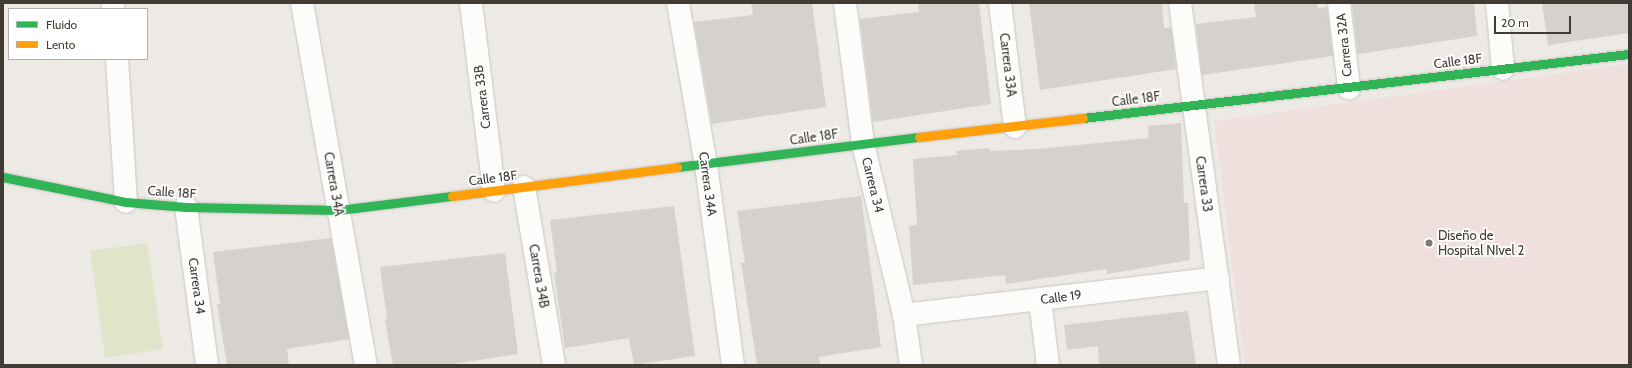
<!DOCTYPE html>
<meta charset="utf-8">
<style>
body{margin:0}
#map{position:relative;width:1632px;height:368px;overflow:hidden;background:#edeae6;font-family:Cabin,sans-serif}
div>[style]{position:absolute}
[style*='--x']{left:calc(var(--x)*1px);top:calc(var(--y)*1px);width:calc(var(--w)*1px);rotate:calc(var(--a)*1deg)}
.medical>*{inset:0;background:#efe0de}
.green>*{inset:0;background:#dee5c8}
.building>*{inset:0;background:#d5d1cd}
.roads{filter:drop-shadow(0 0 1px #c9c6c2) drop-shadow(0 0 1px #c9c6c2)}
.street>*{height:22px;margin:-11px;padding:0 11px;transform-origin:11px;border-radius:11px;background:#fcfcfb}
.fast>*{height:9px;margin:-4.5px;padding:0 4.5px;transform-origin:4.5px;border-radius:4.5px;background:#30b455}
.slow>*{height:9px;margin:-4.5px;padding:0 4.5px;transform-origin:4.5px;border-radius:4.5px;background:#ff9f0a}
.dots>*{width:11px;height:11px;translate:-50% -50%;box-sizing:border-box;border:2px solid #fff;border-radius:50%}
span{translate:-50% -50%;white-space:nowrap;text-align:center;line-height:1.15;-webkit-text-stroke:3.5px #fff;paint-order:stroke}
.street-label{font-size:13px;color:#413b34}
.poi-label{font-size:13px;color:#413b34}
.left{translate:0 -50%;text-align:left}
.frame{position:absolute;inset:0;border:4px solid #413b34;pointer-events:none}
.legend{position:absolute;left:8px;top:8px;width:140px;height:52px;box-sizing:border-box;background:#fff;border:1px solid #b3b1ae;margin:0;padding:5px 7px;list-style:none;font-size:12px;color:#413b34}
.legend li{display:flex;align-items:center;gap:8px;height:20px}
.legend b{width:20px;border:1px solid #b3b1ae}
.scale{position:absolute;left:1494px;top:16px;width:77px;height:18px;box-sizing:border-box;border:2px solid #413b34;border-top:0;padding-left:5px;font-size:12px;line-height:14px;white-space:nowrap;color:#413b34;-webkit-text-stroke:3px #fff;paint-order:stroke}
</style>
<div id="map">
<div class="medical">
<div style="clip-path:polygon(1629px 64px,1629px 365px,1245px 365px,1214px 121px)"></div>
</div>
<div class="green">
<div style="clip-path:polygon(147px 243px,163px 349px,105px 358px,90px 251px)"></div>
</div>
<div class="building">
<div style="clip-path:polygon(751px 3px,812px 3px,826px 107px,712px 124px,694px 22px,753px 15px)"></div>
<div style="clip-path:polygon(918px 3px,979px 3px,991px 104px,873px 122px,860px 19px,919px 12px)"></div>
<div style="clip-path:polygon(1029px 3px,1162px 3px,1164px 28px,1171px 27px,1176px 69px,1040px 90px)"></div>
<div style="clip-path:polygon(1254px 3px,1317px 3px,1318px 8px,1327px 7px,1333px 56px,1202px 75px,1196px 24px,1256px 17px)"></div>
<div style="clip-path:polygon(1474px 3px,1477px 36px,1358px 54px,1352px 4px)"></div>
<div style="clip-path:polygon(1542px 3px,1629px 3px,1629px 33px,1548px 45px)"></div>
<div style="clip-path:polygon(1181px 123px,1184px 203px,1188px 203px,1190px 260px,1107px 274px,1106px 269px,1006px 284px,1005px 275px,913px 285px,909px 226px,917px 225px,913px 159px,957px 155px,956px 151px,990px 148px,990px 151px,1038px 149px,1149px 138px,1148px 126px)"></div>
<div style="clip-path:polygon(861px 196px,881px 347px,819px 357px,820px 365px,757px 365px,741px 263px,745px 263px,737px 211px)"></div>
<div style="clip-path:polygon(674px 206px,695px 356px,634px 365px,629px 338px,565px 348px,554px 273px,557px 272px,550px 220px)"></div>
<div style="clip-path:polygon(331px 238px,349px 339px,287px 349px,289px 365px,227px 365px,217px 304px,220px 304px,213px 252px)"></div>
<div style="clip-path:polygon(505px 253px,518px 354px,446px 365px,393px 365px,385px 320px,387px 319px,380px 267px)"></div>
<div style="clip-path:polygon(1188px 311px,1196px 365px,1099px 365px,1098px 346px,1067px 350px,1064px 325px)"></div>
</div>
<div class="roads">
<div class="street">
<div style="--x:113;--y:3;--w:6;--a:90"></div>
<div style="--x:302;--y:3;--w:368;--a:80"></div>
<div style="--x:471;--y:3;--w:189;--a:83"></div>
<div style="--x:678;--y:3;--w:164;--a:80.2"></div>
<div style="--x:706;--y:165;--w:202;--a:82.3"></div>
<div style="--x:845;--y:3;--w:142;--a:82.7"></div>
<div style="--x:863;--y:144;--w:176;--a:76.5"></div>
<div style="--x:904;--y:315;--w:50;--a:82"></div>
<div style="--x:1000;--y:3;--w:125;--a:83.1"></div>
<div style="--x:1180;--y:3;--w:365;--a:82.3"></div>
<div style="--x:1339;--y:3;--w:86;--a:83.3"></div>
<div style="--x:1497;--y:3;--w:66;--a:84.8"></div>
<div style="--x:117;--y:59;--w:143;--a:86.4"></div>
<div style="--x:524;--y:187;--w:181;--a:80.4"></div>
<div style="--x:186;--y:207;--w:159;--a:82.4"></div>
<div style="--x:1040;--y:300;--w:65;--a:83"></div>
<div style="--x:904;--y:315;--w:316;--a:-6.7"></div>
</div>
<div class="fast">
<div style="--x:1083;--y:118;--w:550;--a:-6.69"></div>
<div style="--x:677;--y:167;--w:244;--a:-7.1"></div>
<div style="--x:3;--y:177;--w:126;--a:11.5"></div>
<div style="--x:126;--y:202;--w:60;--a:4.8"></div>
<div style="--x:186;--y:207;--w:153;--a:1.1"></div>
<div style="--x:339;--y:210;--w:114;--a:-7.1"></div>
</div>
<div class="slow">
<div style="--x:919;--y:137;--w:165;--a:-6.6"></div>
<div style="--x:452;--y:196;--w:227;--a:-7.3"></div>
</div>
</div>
<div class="dots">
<div style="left:1429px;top:243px;background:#7d7872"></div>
</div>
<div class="street-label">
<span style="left:1344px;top:45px;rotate:-96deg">Carrera 32A</span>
<span style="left:1458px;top:61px;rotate:-7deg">Calle 18F</span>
<span style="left:1008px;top:65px;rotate:83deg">Carrera 33A</span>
<span style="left:482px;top:97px;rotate:-97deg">Carrera 33B</span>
<span style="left:1136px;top:99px;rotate:-7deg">Calle 18F</span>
<span style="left:814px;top:137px;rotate:-8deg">Calle 18F</span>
<span style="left:493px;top:178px;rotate:-7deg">Calle 18F</span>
<span style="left:334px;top:184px;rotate:80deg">Carrera 34A</span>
<span style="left:708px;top:184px;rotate:82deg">Carrera 34A</span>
<span style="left:1204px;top:184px;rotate:82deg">Carrera 33</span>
<span style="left:873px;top:185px;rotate:76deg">Carrera 34</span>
<span style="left:172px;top:192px;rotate:4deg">Calle 18F</span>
<span style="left:539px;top:276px;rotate:80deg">Carrera 34B</span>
<span style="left:197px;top:286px;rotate:82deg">Carrera 34</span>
<span style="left:1061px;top:297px;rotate:-7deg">Calle 19</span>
</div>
<div class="poi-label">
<span class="left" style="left:1438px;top:243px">Diseño de<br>Hospital NIvel 2</span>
</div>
<div class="frame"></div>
<ul class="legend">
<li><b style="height:5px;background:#30b455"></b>Fluido</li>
<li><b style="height:5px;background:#ff9f0a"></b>Lento</li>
</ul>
<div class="scale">20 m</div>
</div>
